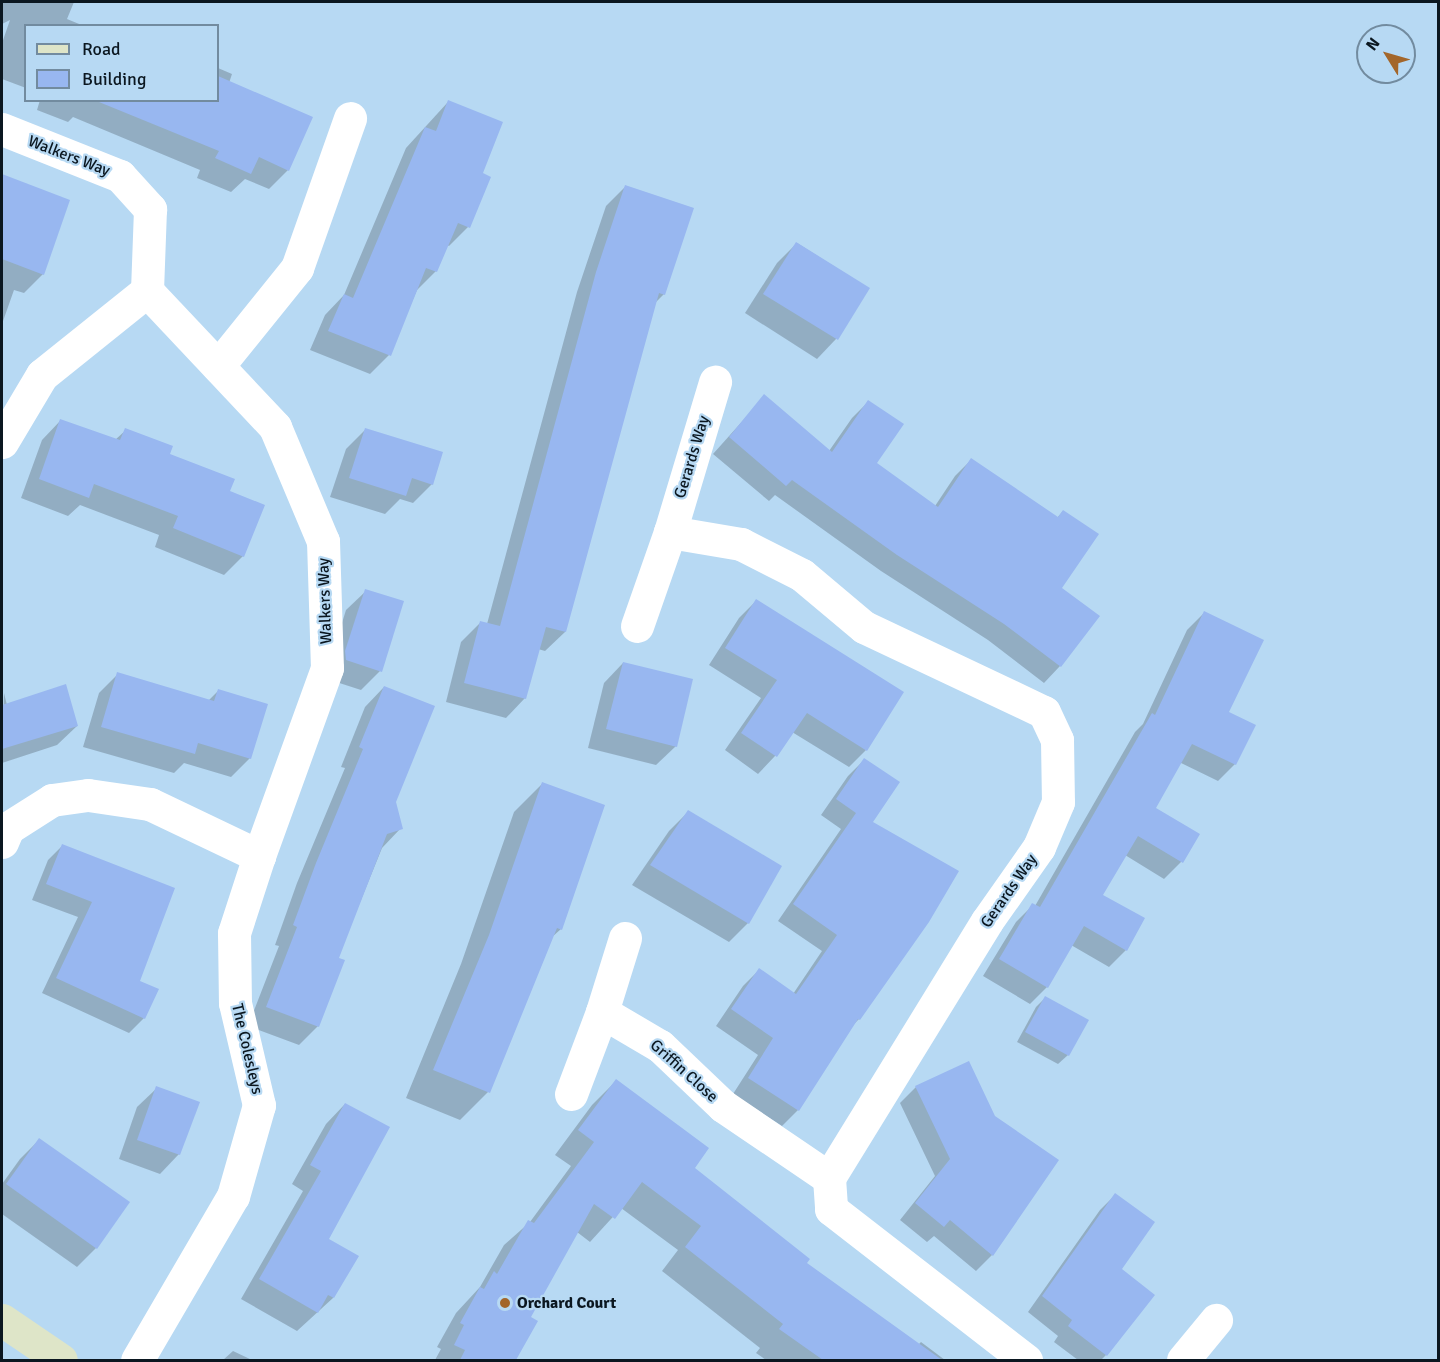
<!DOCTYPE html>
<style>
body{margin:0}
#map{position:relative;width:1440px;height:1362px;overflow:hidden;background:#b7d9f3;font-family:Signika,sans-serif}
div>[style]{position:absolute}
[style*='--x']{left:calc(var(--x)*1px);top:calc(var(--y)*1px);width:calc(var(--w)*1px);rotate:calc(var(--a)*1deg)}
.shadow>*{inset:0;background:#0003}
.building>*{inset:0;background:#98b7f0}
.street>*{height:33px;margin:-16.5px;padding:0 16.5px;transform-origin:16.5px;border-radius:16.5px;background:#fff}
.secondary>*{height:33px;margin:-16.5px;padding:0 16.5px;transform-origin:16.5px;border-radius:16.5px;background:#dee5c8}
.dots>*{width:16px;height:16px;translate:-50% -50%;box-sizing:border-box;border:3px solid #b7d9f3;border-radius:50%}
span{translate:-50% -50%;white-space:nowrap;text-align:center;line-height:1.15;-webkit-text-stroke:4.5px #b7d9f3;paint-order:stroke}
.street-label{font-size:16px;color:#0b1720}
.poi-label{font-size:16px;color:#0b1720;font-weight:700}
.left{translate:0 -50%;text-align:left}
.frame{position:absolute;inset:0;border:3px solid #0b1720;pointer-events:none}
.legend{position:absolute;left:24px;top:24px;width:195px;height:78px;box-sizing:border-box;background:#b7d9f3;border:2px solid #728b9f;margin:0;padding:8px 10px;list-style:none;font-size:18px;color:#0b1720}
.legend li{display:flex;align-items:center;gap:12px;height:30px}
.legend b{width:30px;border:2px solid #728b9f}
.north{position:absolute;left:1356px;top:24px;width:60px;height:60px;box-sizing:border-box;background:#b7d9f3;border:2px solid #728b9f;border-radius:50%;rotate:307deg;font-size:16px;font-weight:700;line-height:24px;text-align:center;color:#0b1720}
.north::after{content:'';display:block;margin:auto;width:21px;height:27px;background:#a3662a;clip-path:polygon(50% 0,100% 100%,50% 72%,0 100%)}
</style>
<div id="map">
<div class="shadow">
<div style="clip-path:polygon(2px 2px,74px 2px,67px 19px,84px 26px,26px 26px,26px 88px,2px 79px,2px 43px,10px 20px,2px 24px)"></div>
<div style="clip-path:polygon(218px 68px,232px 74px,229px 83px,288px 170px,269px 189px,245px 179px,231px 192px,197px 178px,200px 170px,73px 117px,68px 122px,37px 110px,40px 100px,218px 100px)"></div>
<div style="clip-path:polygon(448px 102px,481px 174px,468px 227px,449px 246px,447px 245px,436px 271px,417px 290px,389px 355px,370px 374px,310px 350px,325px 315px,344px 295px,406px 148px)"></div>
<div style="clip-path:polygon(2px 176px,68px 201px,43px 274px,24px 293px,14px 290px,2px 324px)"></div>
<div style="clip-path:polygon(625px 187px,664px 294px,655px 303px,565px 632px,545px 651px,538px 649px,525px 698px,506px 718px,446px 702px,461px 642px,480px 623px,487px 624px,577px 292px,606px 206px)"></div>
<div style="clip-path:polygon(797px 243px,868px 288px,836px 339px,817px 359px,745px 313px,777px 263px)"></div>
<div style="clip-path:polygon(764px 397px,829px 451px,852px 418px,868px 402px,875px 463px,935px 506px,955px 476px,971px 460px,1057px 518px,1063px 511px,1060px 589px,1098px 617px,1060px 666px,1044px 683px,988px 640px,881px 571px,775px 495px,769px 501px,713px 454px)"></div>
<div style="clip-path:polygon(61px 420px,115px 440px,126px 430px,228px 492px,243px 556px,224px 575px,155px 547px,159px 535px,80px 505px,68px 516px,21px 498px,42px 440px)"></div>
<div style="clip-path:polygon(365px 430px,432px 484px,413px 503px,400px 499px,385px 514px,330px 497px,346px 449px)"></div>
<div style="clip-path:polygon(366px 591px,380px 671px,361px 690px,327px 679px,327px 671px,346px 610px)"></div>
<div style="clip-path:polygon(756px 601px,866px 750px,849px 767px,792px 732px,775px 756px,758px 774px,725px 750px,761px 698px,709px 665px,739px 618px)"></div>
<div style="clip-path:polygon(1204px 613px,1227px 713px,1235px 764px,1218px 781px,1179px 762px,1154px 808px,1198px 834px,1181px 862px,1164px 879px,1125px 855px,1101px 895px,1126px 950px,1109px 967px,1071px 945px,1047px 987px,1030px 1004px,983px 976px,1016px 922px,1033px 905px,1035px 906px,1135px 732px,1143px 724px,1187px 630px)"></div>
<div style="clip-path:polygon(623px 663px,676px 746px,656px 765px,588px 748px,604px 683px)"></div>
<div style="clip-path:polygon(118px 674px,208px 701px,218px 691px,250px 758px,231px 777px,184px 763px,174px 773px,83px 747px,99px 693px)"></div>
<div style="clip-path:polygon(384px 687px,394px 802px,401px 828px,382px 848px,337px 959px,318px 1026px,299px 1045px,248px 1026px,279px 946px,275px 945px,297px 883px,345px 768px,341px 767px,365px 707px)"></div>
<div style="clip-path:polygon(4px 693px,7px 705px,77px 726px,57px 745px,2px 763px)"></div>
<div style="clip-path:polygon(864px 760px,871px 822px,859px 1019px,851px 1027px,798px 1110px,782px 1126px,733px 1094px,758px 1055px,716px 1026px,743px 986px,759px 970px,793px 994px,822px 951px,778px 921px,841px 829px,821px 815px,848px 776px)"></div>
<div style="clip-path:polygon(542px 784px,561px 929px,551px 938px,488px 1092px,460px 1120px,406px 1098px,461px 964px,514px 812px)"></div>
<div style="clip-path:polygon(688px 812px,748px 923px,729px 942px,632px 885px,669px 831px)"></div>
<div style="clip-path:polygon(63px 845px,138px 982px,144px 1018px,129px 1033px,42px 993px,78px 917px,32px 900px,48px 860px)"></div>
<div style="clip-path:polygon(1045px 998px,1068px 1055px,1058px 1064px,1017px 1042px,1036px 1007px)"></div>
<div style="clip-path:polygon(968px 1063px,992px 1255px,976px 1271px,934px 1236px,927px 1242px,900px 1220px,935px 1176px,900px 1103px,916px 1087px)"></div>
<div style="clip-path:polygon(616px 1081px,693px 1168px,805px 1263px,918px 1345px,921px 1342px,945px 1360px,766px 1360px,756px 1353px,760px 1348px,662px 1271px,678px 1250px,621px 1208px,590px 1242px,577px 1232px,529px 1318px,536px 1322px,514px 1360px,435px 1360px,441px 1349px,437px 1347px,456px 1313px,480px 1287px,504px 1245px,530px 1222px,571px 1166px,555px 1155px,592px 1105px)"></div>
<div style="clip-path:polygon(157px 1088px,179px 1154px,160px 1174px,119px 1159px,137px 1107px)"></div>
<div style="clip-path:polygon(345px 1104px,327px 1239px,333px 1298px,297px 1331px,241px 1299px,303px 1191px,292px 1184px,326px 1124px)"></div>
<div style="clip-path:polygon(39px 1140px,128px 1203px,96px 1248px,77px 1267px,2px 1214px,2px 1184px,20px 1159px)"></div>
<div style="clip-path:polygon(1115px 1195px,1120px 1269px,1106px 1355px,1101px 1360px,1078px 1360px,1054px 1342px,1058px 1336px,1028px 1312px,1100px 1210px)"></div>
<div style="clip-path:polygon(233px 1351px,252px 1360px,223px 1360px)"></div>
</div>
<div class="building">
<div style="clip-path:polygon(218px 76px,313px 117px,289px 171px,259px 157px,251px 174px,215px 158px,219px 151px,99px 102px,218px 100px)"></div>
<div style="clip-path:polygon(448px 100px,503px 122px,483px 173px,491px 177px,470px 228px,458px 223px,437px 272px,426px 268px,391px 356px,328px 331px,344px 294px,353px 298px,425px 127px,436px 131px)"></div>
<div style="clip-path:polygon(2px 174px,70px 200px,44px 275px,2px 259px)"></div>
<div style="clip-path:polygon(625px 185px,694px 208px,665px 295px,659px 293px,566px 632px,546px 627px,526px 699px,464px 683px,480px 621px,500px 626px,596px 272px)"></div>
<div style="clip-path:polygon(796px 242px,870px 288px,838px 340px,763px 294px)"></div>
<div style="clip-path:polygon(764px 394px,832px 452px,868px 400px,904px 424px,877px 463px,938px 507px,971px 458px,1058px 517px,1063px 510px,1099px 534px,1062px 588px,1100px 616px,1061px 667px,1004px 624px,897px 555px,792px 480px,786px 486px,729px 437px)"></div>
<div style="clip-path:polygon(60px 419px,120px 440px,125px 428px,173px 446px,170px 454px,235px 479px,230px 491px,265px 505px,244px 557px,173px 528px,178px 516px,94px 484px,89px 498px,39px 479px)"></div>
<div style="clip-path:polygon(365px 428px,443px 452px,433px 485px,412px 478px,406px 496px,349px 478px)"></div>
<div style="clip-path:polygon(365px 589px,404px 601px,382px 672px,346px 660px,345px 651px)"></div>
<div style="clip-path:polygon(756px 599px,904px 692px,867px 751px,807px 713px,777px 757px,741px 733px,777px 680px,725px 648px)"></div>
<div style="clip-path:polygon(1204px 611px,1264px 640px,1229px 712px,1256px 725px,1236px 765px,1192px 744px,1156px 808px,1200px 834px,1183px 863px,1138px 836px,1103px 895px,1145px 918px,1127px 951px,1084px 926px,1048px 988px,999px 959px,1032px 903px,1040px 907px,1152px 713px,1155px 715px)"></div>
<div style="clip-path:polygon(623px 662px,693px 679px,677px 747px,606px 729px)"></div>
<div style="clip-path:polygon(117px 672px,214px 701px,218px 689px,268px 704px,251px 759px,198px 743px,195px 754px,101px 727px)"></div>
<div style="clip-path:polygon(66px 684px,78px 726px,2px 749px,2px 705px)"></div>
<div style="clip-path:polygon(384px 686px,435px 706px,396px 802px,403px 829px,387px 834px,339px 958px,345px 960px,319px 1027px,266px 1007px,297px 927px,293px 925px,316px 863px,363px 749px,359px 747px)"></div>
<div style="clip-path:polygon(864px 758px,900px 782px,873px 822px,959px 871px,929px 922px,860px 1020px,858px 1019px,799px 1111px,748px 1078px,773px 1038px,731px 1009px,759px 968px,796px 994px,837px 935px,793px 904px,856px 813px,836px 799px)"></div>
<div style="clip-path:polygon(542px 782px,605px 805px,562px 930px,557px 928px,490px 1093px,433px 1070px,489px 935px)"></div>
<div style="clip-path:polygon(688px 810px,782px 866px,749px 924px,650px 865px)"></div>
<div style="clip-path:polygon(62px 844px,175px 888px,140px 981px,159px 989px,145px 1019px,56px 978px,92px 902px,46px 884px)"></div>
<div style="clip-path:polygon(1045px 996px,1089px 1020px,1069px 1056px,1025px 1032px)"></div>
<div style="clip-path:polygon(969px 1061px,995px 1116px,1059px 1160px,993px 1256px,950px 1220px,944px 1227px,915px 1203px,950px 1159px,915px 1086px)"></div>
<div style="clip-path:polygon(616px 1079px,709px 1148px,695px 1168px,810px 1259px,807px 1263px,942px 1360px,823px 1360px,779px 1329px,783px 1324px,685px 1247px,701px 1226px,642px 1182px,615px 1219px,594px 1204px,531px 1317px,538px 1321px,516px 1360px,460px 1360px,465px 1350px,454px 1345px,464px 1325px,460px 1323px,480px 1287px,484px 1289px,494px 1271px,497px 1274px,528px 1220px,534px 1223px,594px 1142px,578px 1130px)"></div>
<div style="clip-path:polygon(156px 1086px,200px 1102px,180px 1155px,137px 1140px)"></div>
<div style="clip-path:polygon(345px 1103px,390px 1127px,329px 1239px,359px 1256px,334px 1298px,328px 1295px,318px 1313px,259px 1279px,321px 1171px,310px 1165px)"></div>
<div style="clip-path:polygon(39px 1138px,130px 1202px,97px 1249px,6px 1184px)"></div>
<div style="clip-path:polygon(1115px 1193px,1155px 1222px,1122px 1269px,1155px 1295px,1107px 1356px,1068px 1326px,1072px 1320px,1042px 1296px)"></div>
</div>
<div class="street">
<div style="--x:2;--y:129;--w:127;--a:21.7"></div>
<div style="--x:120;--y:176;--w:45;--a:47.7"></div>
<div style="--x:150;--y:209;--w:82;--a:92.1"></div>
<div style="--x:218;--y:366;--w:126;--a:-51.1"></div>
<div style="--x:297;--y:268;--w:159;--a:-70.5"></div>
<div style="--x:2;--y:442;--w:78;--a:-59.2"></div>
<div style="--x:42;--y:375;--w:134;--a:-38.7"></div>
<div style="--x:147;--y:291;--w:187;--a:46.7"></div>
<div style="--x:275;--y:427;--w:124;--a:67.2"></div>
<div style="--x:323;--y:541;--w:127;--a:88.2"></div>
<div style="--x:327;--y:668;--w:200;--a:109.9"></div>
<div style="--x:670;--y:532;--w:72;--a:9.6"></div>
<div style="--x:741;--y:544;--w:68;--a:26.9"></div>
<div style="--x:802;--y:575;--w:81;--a:40"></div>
<div style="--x:864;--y:627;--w:199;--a:25.3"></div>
<div style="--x:1044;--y:712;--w:31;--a:65"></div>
<div style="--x:1057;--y:740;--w:62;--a:89.1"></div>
<div style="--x:1058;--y:802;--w:49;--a:112.9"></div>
<div style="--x:1039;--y:847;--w:90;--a:125.1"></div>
<div style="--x:987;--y:921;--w:302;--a:121.6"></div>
<div style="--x:829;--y:1178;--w:31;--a:86"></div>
<div style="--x:831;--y:1209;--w:247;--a:37.8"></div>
<div style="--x:637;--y:626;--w:100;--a:-70.7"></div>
<div style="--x:670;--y:532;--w:157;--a:-73.3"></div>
<div style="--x:2;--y:842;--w:15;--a:-67"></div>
<div style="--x:8;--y:828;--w:52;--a:-32.5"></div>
<div style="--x:52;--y:800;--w:36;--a:-8"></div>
<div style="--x:88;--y:795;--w:63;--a:8.3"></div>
<div style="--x:150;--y:804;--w:121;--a:25.5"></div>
<div style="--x:259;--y:856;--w:81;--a:108"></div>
<div style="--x:234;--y:933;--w:70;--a:89.2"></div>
<div style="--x:235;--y:1003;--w:105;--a:76.8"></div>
<div style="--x:259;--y:1105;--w:95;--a:105.9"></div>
<div style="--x:233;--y:1196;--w:190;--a:120.3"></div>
<div style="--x:625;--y:938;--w:77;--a:107.3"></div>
<div style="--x:602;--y:1012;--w:67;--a:30.4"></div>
<div style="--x:660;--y:1046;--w:87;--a:43.6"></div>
<div style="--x:723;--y:1106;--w:128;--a:34.2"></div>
<div style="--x:571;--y:1094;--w:88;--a:-69.3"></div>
<div style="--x:1183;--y:1360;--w:52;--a:-50.5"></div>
</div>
<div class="secondary">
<div style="--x:2;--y:1320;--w:71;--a:34.1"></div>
</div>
<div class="dots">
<div style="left:505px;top:1303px;background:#a3662a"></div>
</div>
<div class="street-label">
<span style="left:69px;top:156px;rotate:21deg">Walkers Way</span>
<span style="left:692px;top:457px;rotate:-73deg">Gerards Way</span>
<span style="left:325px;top:601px;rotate:-92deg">Walkers Way</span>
<span style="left:1009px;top:891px;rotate:-55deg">Gerards Way</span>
<span style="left:247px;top:1049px;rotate:77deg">The Colesleys</span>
<span style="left:684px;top:1071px;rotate:42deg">Griffin Close</span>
</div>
<div class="poi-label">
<span class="left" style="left:517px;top:1303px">Orchard Court</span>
</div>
<div class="frame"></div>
<ul class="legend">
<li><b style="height:8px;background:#dee5c8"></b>Road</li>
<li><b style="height:16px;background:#98b7f0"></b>Building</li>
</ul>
<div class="north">N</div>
</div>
